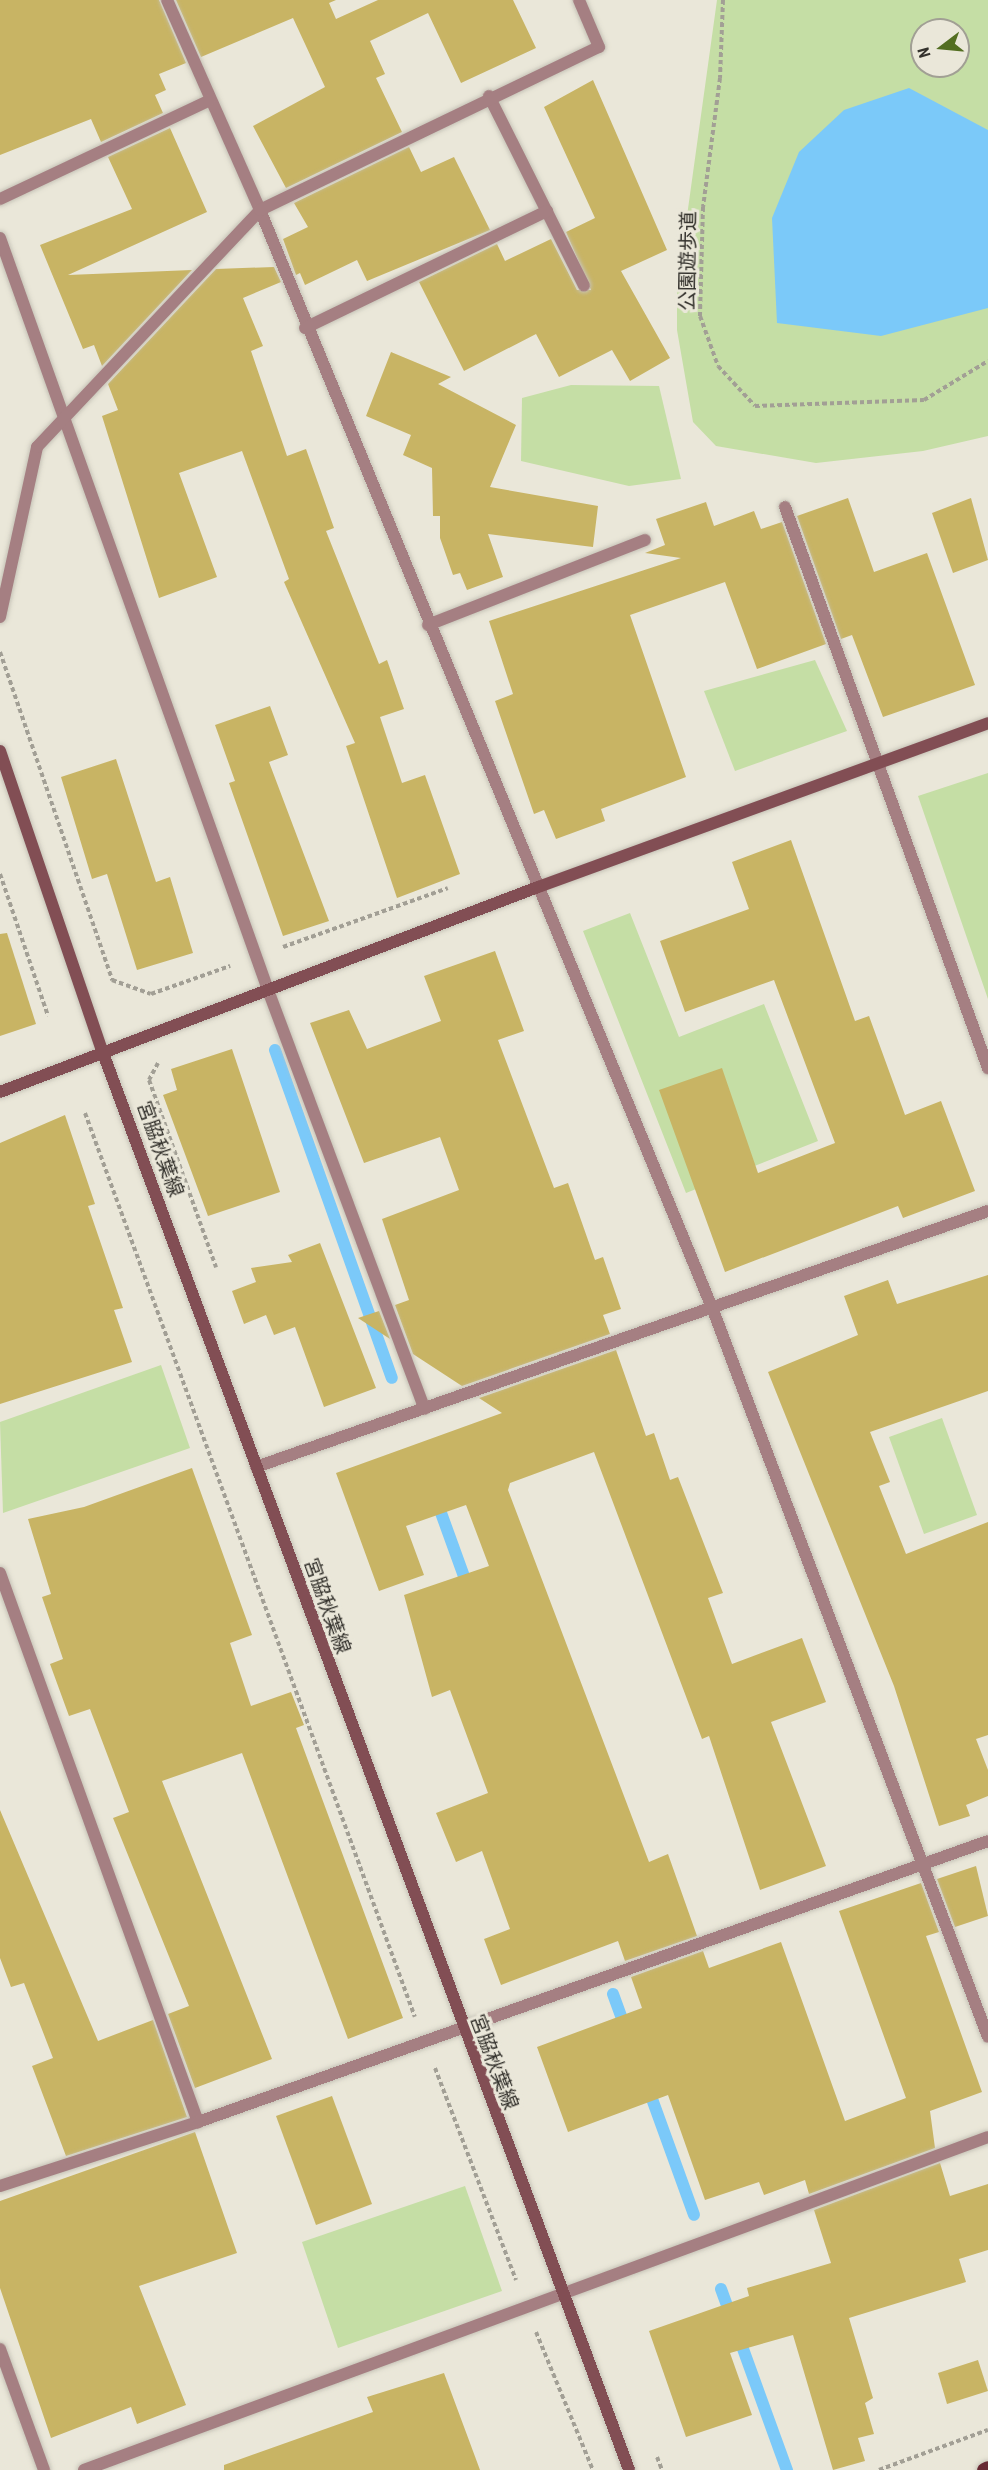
<!DOCTYPE html>
<meta charset="utf-8">
<style>
body{margin:0}
#map{position:relative;width:988px;height:2470px;overflow:hidden;background:#eae7d9;font-family:"Roboto Condensed","Noto Sans JP",sans-serif}
div>[style]{position:absolute}
[style*='--x']{left:calc(var(--x)*1px);top:calc(var(--y)*1px);width:calc(var(--w)*1px);rotate:calc(var(--a)*1deg)}
.green>*{inset:0;background:#c5dea5}
.water>*{inset:0;background:#7bc9f9}
.stream>*{height:12px;margin:-6px;padding:0 6px;transform-origin:6px;border-radius:6px;background:#7bc9f9}
.building>*{inset:0;background:#c8b464}
.path>*{height:4px;margin-top:-2px;transform-origin:0;background:repeating-linear-gradient(90deg,#a29f95 0 4.5px,transparent 0 7.5px)}
.roads{filter:drop-shadow(0 0 2px #c6c3b7) drop-shadow(0 0 2px #c6c3b7)}
.lane>*{height:12px;margin:-6px;padding:0 6px;transform-origin:6px;border-radius:6px;background:#a57f82}
.street>*{height:12px;margin:-6px;padding:0 6px;transform-origin:6px;border-radius:6px;background:#a57f82}
.secondary>*{height:12px;margin:-6px;padding:0 6px;transform-origin:6px;border-radius:6px;background:#824e54}
.primary>*{height:15px;margin:-7.5px;padding:0 7.5px;transform-origin:7.5px;border-radius:7.5px;background:#672a34}
span{translate:-50% -50%;white-space:nowrap;text-align:center;line-height:1.15;-webkit-text-stroke:6px #eae7d9;paint-order:stroke}
.street-label{font-size:20px;color:#34322d}
.north{position:absolute;left:910px;top:18px;width:60px;height:60px;box-sizing:border-box;background:#eae7d9;border:2px solid #a19f94;border-radius:50%;rotate:254deg;font-size:16px;font-weight:700;line-height:24px;text-align:center;color:#34322d}
.north::after{content:'';display:block;margin:auto;width:21px;height:27px;background:#536e21;clip-path:polygon(50% 0,100% 100%,50% 72%,0 100%)}
</style>
<div id="map">
<div class="green">
<div style="clip-path:polygon(evenodd,717px 0,988px 0,988px 436px,923px 451px,816px 463px,716px 446px,693px 422px,677px 330px,677px 288px,717px 0,922px 30px,958px 30px,958px 66px,922px 66px,922px 30px)"></div>
<div style="clip-path:polygon(571px 385px,659px 386px,681px 479px,629px 486px,521px 461px,522px 398px)"></div>
<div style="clip-path:polygon(815px 660px,847px 731px,735px 771px,704px 691px)"></div>
<div style="clip-path:polygon(988px 773px,988px 999px,918px 796px)"></div>
<div style="clip-path:polygon(630px 913px,679px 1037px,764px 1004px,818px 1141px,686px 1193px,583px 931px)"></div>
<div style="clip-path:polygon(161px 1365px,190px 1448px,3px 1513px,0 1422px)"></div>
<div style="clip-path:polygon(942px 1418px,977px 1515px,924px 1534px,889px 1437px)"></div>
<div style="clip-path:polygon(465px 2186px,502px 2291px,338px 2348px,302px 2242px)"></div>
</div>
<div class="water">
<div style="clip-path:polygon(909px 88px,988px 130px,988px 308px,881px 336px,777px 323px,772px 218px,799px 152px,844px 110px)"></div>
</div>
<div class="stream">
<div style="--x:275;--y:1050;--w:348;--a:70.4"></div>
<div style="--x:436;--y:1499;--w:97;--a:70.1"></div>
<div style="--x:613;--y:1994;--w:37;--a:70"></div>
<div style="--x:647;--y:2085;--w:138;--a:70.1"></div>
<div style="--x:721;--y:2289;--w:32;--a:70"></div>
<div style="--x:738;--y:2335;--w:144;--a:70.1"></div>
</div>
<div class="building">
<div style="clip-path:polygon(0 0,159px 0,186px 63px,159px 74px,166px 90px,155px 95px,163px 113px,101px 142px,91px 119px,0 155px)"></div>
<div style="clip-path:polygon(176px 0,336px 0,329px 3px,336px 19px,378px 0,513px 0,536px 48px,461px 83px,428px 13px,370px 41px,385px 74px,376px 78px,402px 132px,286px 188px,253px 126px,325px 87px,293px 18px,201px 57px)"></div>
<div style="clip-path:polygon(593px 80px,667px 250px,621px 271px,670px 358px,630px 381px,612px 350px,559px 377px,536px 334px,464px 371px,419px 282px,497px 244px,505px 261px,551px 239px,577px 290px,591px 290px,566px 232px,595px 218px,544px 107px)"></div>
<div style="clip-path:polygon(170px 128px,207px 212px,68px 275px,192px 270px,102px 366px,94px 345px,83px 349px,40px 245px,132px 209px,108px 157px)"></div>
<div style="clip-path:polygon(409px 147px,421px 172px,454px 157px,490px 230px,367px 281px,357px 260px,305px 285px,300px 273px,296px 275px,283px 239px,308px 227px,294px 203px)"></div>
<div style="clip-path:polygon(274px 267px,281px 282px,243px 298px,263px 346px,251px 351px,287px 456px,306px 449px,334px 528px,326px 531px,379px 664px,387px 660px,404px 709px,380px 717px,402px 783px,425px 775px,460px 874px,397px 898px,346px 746px,355px 743px,284px 582px,289px 579px,242px 451px,179px 473px,217px 577px,159px 598px,102px 416px,118px 410px,108px 384px,216px 269px)"></div>
<div style="clip-path:polygon(391px 352px,451px 377px,438px 384px,516px 425px,490px 487px,598px 506px,593px 547px,488px 534px,503px 577px,467px 590px,460px 573px,453px 575px,440px 538px,440px 516px,433px 516px,432px 468px,403px 455px,411px 435px,366px 416px)"></div>
<div style="clip-path:polygon(848px 498px,874px 572px,927px 553px,975px 685px,883px 717px,852px 635px,841px 639px,797px 516px)"></div>
<div style="clip-path:polygon(971px 498px,988px 560px,953px 573px,932px 513px)"></div>
<div style="clip-path:polygon(706px 502px,714px 526px,754px 511px,761px 529px,782px 522px,826px 644px,757px 669px,725px 582px,630px 615px,686px 777px,601px 809px,605px 821px,556px 839px,544px 810px,534px 814px,495px 701px,513px 694px,489px 621px,681px 558px,645px 553px,665px 545px,656px 519px)"></div>
<div style="clip-path:polygon(270px 706px,288px 755px,269px 762px,329px 921px,283px 936px,229px 783px,235px 781px,215px 725px)"></div>
<div style="clip-path:polygon(116px 759px,156px 882px,170px 877px,193px 953px,137px 970px,107px 874px,92px 879px,61px 777px)"></div>
<div style="clip-path:polygon(791px 840px,855px 1021px,869px 1016px,905px 1115px,941px 1101px,975px 1191px,903px 1218px,898px 1206px,725px 1272px,659px 1090px,722px 1068px,758px 1173px,835px 1143px,774px 980px,685px 1012px,660px 941px,749px 909px,732px 862px)"></div>
<div style="clip-path:polygon(7px 933px,36px 1024px,0 1036px,0 934px)"></div>
<div style="clip-path:polygon(495px 951px,524px 1031px,498px 1040px,554px 1188px,568px 1183px,595px 1260px,603px 1257px,621px 1309px,603px 1315px,610px 1334px,462px 1386px,413px 1354px,395px 1305px,409px 1300px,382px 1219px,459px 1190px,440px 1137px,364px 1163px,310px 1023px,349px 1010px,367px 1049px,441px 1021px,424px 976px)"></div>
<div style="clip-path:polygon(232px 1049px,280px 1192px,208px 1216px,163px 1095px,177px 1090px,171px 1069px)"></div>
<div style="clip-path:polygon(65px 1115px,95px 1204px,88px 1206px,123px 1308px,114px 1310px,132px 1362px,0 1404px,0 1143px)"></div>
<div style="clip-path:polygon(320px 1243px,376px 1388px,324px 1407px,295px 1327px,274px 1335px,266px 1315px,244px 1324px,232px 1291px,256px 1282px,251px 1268px,292px 1262px,288px 1255px)"></div>
<div style="clip-path:polygon(988px 1275px,988px 1391px,870px 1432px,890px 1482px,879px 1486px,906px 1554px,988px 1522px,988px 1735px,976px 1739px,988px 1770px,988px 1796px,966px 1805px,970px 1816px,939px 1826px,894px 1686px,768px 1372px,858px 1335px,844px 1296px,888px 1280px,897px 1304px)"></div>
<div style="clip-path:polygon(379px 1311px,390px 1339px,358px 1318px)"></div>
<div style="clip-path:polygon(616px 1350px,646px 1436px,654px 1433px,670px 1480px,678px 1477px,723px 1593px,708px 1598px,732px 1664px,802px 1638px,826px 1702px,771px 1722px,826px 1866px,760px 1890px,709px 1736px,702px 1739px,594px 1452px,510px 1483px,508px 1490px,649px 1862px,668px 1854px,697px 1936px,625px 1961px,618px 1941px,501px 1985px,484px 1939px,510px 1929px,482px 1851px,456px 1862px,436px 1813px,488px 1793px,450px 1690px,432px 1697px,404px 1595px,489px 1566px,466px 1505px,406px 1526px,424px 1575px,379px 1591px,336px 1473px,502px 1413px,479px 1398px)"></div>
<div style="clip-path:polygon(192px 1468px,252px 1635px,230px 1643px,251px 1706px,291px 1692px,304px 1725px,296px 1728px,403px 2018px,348px 2039px,242px 1753px,162px 1781px,272px 2059px,195px 2088px,168px 2014px,189px 2006px,113px 1818px,129px 1812px,90px 1709px,69px 1716px,50px 1664px,63px 1659px,42px 1597px,51px 1594px,28px 1519px,84px 1507px)"></div>
<div style="clip-path:polygon(0 1810px,98px 2041px,153px 2020px,187px 2117px,66px 2156px,32px 2066px,53px 2058px,24px 1983px,11px 1987px,0 1958px)"></div>
<div style="clip-path:polygon(976px 1866px,988px 1916px,955px 1927px,937px 1879px)"></div>
<div style="clip-path:polygon(921px 1883px,939px 1932px,926px 1936px,982px 2092px,930px 2111px,935px 2148px,809px 2194px,805px 2180px,764px 2195px,759px 2182px,705px 2200px,668px 2095px,568px 2132px,537px 2047px,642px 2008px,631px 1977px,703px 1951px,709px 1968px,781px 1942px,845px 2121px,906px 2098px,839px 1911px)"></div>
<div style="clip-path:polygon(332px 2096px,372px 2204px,316px 2225px,276px 2116px)"></div>
<div style="clip-path:polygon(195px 2132px,237px 2253px,139px 2286px,186px 2405px,137px 2424px,131px 2407px,51px 2438px,0 2288px,0 2201px)"></div>
<div style="clip-path:polygon(940px 2163px,950px 2196px,988px 2184px,988px 2250px,959px 2259px,966px 2282px,849px 2318px,873px 2398px,865px 2403px,874px 2434px,858px 2438px,865px 2461px,833px 2470px,793px 2335px,730px 2353px,752px 2415px,686px 2437px,649px 2331px,749px 2296px,747px 2288px,831px 2263px,814px 2210px)"></div>
<div style="clip-path:polygon(978px 2360px,988px 2391px,947px 2404px,938px 2373px)"></div>
<div style="clip-path:polygon(444px 2373px,480px 2470px,224px 2470px,224px 2465px,373px 2412px,367px 2397px)"></div>
</div>
<div class="path">
<div style="--x:723;--y:0;--w:78;--a:92.2"></div>
<div style="--x:720;--y:78;--w:130;--a:97.5"></div>
<div style="--x:703;--y:207;--w:109;--a:91.6"></div>
<div style="--x:700;--y:316;--w:53;--a:70.2"></div>
<div style="--x:718;--y:366;--w:54;--a:47.2"></div>
<div style="--x:755;--y:406;--w:169;--a:-2"></div>
<div style="--x:924;--y:400;--w:75;--a:-31.4"></div>
<div style="--x:0;--y:652;--w:347;--a:71.1"></div>
<div style="--x:112;--y:980;--w:41;--a:19.7"></div>
<div style="--x:151;--y:994;--w:84;--a:-19.5"></div>
<div style="--x:0;--y:874;--w:150;--a:71.3"></div>
<div style="--x:283;--y:947;--w:175;--a:-19.7"></div>
<div style="--x:158;--y:1063;--w:19;--a:118"></div>
<div style="--x:149;--y:1080;--w:199;--a:70.3"></div>
<div style="--x:85;--y:1113;--w:962;--a:69.95"></div>
<div style="--x:435;--y:2068;--w:227;--a:69.1"></div>
<div style="--x:536;--y:2332;--w:149;--a:67.6"></div>
<div style="--x:657;--y:2457;--w:14;--a:69"></div>
<div style="--x:879;--y:2470;--w:116;--a:-20.2"></div>
</div>
<div class="roads">
<div class="lane">
<div style="--x:428;--y:625;--w:233;--a:-21.4"></div>
</div>
<div class="street">
<div style="--x:167;--y:0;--w:230;--a:66.1"></div>
<div style="--x:260;--y:210;--w:1190;--a:67.62"></div>
<div style="--x:713;--y:1310;--w:777;--a:69.28"></div>
<div style="--x:489;--y:96;--w:212;--a:63.4"></div>
<div style="--x:0;--y:199;--w:232;--a:-25.2"></div>
<div style="--x:0;--y:238;--w:798;--a:70.38"></div>
<div style="--x:268;--y:990;--w:447;--a:69.5"></div>
<div style="--x:305;--y:328;--w:269;--a:-25.8"></div>
<div style="--x:785;--y:507;--w:597;--a:70.11"></div>
<div style="--x:0;--y:617;--w:174;--a:-77.7"></div>
<div style="--x:37;--y:447;--w:325;--a:-46.7"></div>
<div style="--x:260;--y:210;--w:376;--a:-25.7"></div>
<div style="--x:599;--y:47;--w:51;--a:-113.1"></div>
<div style="--x:256;--y:1467;--w:775;--a:-19.28"></div>
<div style="--x:0;--y:1573;--w:584;--a:70.17"></div>
<div style="--x:0;--y:2186;--w:208;--a:-17.9"></div>
<div style="--x:198;--y:2122;--w:838;--a:-19.58"></div>
<div style="--x:0;--y:2349;--w:129;--a:70"></div>
<div style="--x:84;--y:2470;--w:963;--a:-20.22"></div>
</div>
<div class="secondary">
<div style="--x:0;--y:751;--w:319;--a:71.2"></div>
<div style="--x:103;--y:1053;--w:1511;--a:69.63"></div>
<div style="--x:0;--y:1092;--w:576;--a:-20.86"></div>
<div style="--x:538;--y:887;--w:479;--a:-20"></div>
</div>
<div class="primary">
<div style="--x:984;--y:2470;--w:4;--a:-27"></div>
</div>
</div>
<div class="street-label">
<span style="left:688px;top:261px;rotate:-89deg">公園遊歩道</span>
<span style="left:160px;top:1149px;rotate:70deg">宮脇秋葉線</span>
<span style="left:327px;top:1606px;rotate:70deg">宮脇秋葉線</span>
<span style="left:494px;top:2062px;rotate:69deg">宮脇秋葉線</span>
</div>
<div class="north">N</div>
</div>
